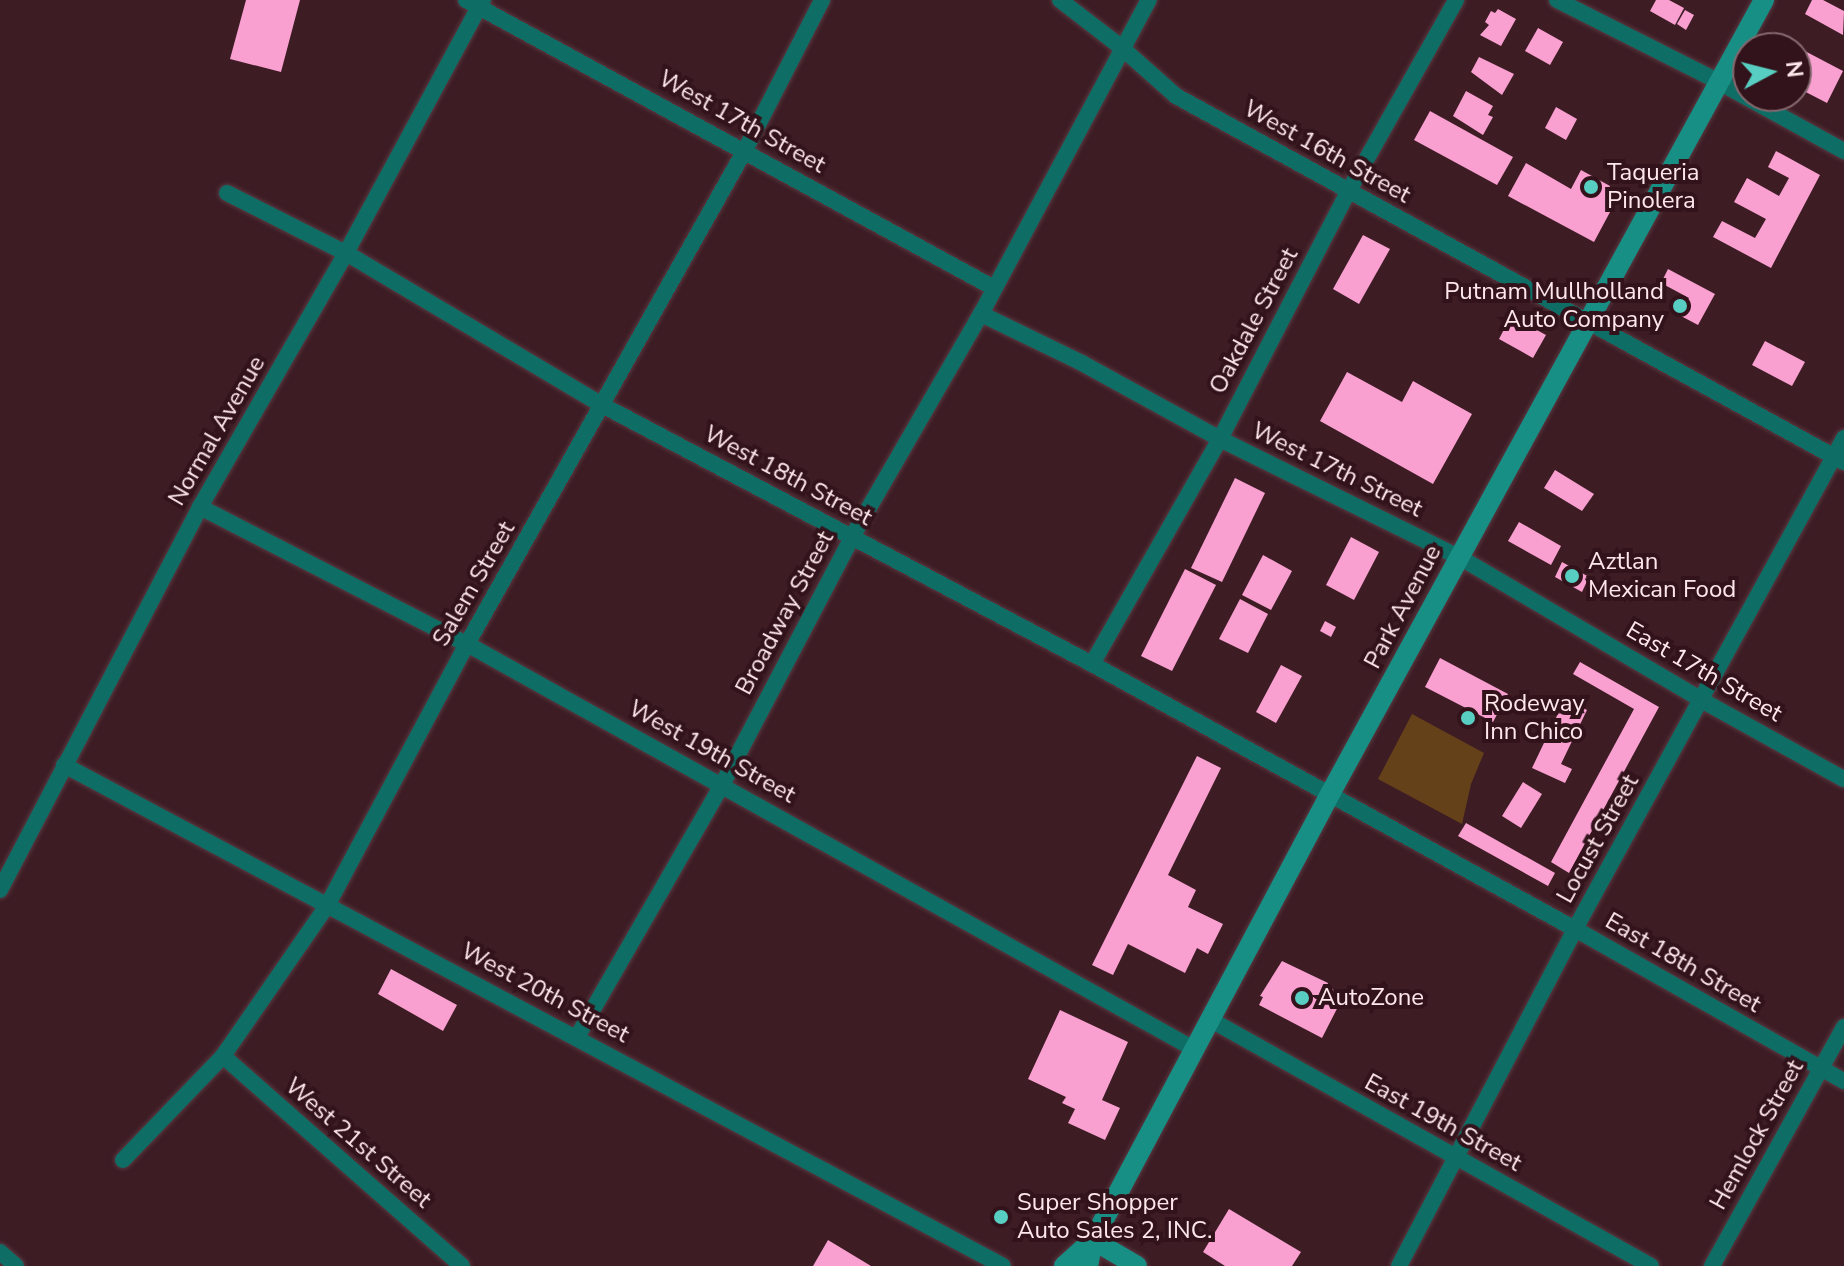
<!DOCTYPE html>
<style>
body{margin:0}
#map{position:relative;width:1844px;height:1266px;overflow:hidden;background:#3d1c24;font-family:"Nunito Sans",sans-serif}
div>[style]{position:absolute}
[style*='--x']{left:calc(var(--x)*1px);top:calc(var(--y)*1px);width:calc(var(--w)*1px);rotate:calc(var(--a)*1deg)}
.green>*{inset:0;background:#65411a}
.building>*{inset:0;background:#f9a0d1}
.roads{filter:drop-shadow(0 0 2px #583840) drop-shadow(0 0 2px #583840)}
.street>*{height:16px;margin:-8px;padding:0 8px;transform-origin:8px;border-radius:8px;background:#0e6d65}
.secondary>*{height:20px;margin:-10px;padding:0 10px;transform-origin:10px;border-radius:10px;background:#188f85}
.dots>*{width:22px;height:22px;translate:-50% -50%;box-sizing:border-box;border:4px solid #33131b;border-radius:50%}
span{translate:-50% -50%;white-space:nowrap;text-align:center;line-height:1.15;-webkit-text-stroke:8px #33131b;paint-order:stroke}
.street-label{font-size:24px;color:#fee7eb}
.poi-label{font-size:24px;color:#fee7eb}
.left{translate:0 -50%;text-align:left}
.right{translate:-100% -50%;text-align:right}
.north{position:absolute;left:1732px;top:32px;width:80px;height:80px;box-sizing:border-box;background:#33131b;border:2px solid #84686e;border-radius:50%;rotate:83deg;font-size:22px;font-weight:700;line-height:32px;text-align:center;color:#fee7eb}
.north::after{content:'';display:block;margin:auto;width:28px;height:36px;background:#57cec1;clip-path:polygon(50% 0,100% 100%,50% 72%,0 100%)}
</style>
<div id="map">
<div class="green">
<div style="clip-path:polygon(1412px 714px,1484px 753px,1471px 784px,1462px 824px,1378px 779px)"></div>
</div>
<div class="building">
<div style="clip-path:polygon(246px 0,300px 0,281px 72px,230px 59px)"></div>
<div style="clip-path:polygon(1656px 0,1669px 0,1684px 8px,1675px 25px,1650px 11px)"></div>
<div style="clip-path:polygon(1812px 0,1823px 0,1844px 11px,1843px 35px,1805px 14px)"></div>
<div style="clip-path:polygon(1498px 9px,1516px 19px,1501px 46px,1480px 35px,1489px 25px,1485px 22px,1491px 11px,1495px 13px)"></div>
<div style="clip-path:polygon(1685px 10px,1694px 15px,1686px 30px,1677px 24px)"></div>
<div style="clip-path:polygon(1538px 28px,1563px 42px,1550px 65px,1525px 51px)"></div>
<div style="clip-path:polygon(1780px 38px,1843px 71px,1827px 103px,1796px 87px,1796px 48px,1775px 48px)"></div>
<div style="clip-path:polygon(1479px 57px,1514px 74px,1502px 95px,1471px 72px)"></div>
<div style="clip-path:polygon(1466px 91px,1493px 106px,1488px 115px,1493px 117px,1483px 135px,1453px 116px)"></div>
<div style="clip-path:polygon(1556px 107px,1577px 119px,1566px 140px,1545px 128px)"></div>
<div style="clip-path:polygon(1430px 111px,1513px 157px,1497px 185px,1414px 140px)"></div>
<div style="clip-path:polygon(1776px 151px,1820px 175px,1771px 268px,1713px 237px,1722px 221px,1755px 238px,1766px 219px,1734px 202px,1747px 178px,1779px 196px,1789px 178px,1768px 167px)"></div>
<div style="clip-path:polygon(1526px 163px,1571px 189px,1581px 170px,1610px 186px,1607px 193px,1617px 199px,1594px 242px,1508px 196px)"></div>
<div style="clip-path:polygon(1363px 235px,1390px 249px,1359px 304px,1333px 289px)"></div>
<div style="clip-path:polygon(1668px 269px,1715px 294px,1698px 325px,1679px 315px,1689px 298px,1661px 283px)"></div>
<div style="clip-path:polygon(1511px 316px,1546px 335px,1533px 358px,1499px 339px)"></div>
<div style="clip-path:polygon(1765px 341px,1805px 362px,1792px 386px,1752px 365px)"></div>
<div style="clip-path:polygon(1347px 372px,1402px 402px,1413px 381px,1472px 414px,1433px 484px,1320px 421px)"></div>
<div style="clip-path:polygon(1555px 470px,1594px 494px,1582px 511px,1544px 488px)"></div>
<div style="clip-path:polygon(1235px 478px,1265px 493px,1222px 582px,1191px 568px)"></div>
<div style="clip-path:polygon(1519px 522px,1561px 546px,1551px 565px,1508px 541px)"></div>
<div style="clip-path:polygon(1351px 537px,1379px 552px,1354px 600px,1326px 585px)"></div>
<div style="clip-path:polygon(1263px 555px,1292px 571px,1271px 610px,1242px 595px)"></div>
<div style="clip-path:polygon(1562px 562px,1589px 577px,1582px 592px,1555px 577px)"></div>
<div style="clip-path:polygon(1185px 569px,1216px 585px,1172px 671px,1141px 656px)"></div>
<div style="clip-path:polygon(1240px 599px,1268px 614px,1248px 653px,1219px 639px)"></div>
<div style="clip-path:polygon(1325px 621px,1336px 627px,1331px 637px,1320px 631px)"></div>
<div style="clip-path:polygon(1440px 658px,1508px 694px,1493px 722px,1425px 687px)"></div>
<div style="clip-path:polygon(1580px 662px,1659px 707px,1569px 873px,1551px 862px,1634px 709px,1573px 674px)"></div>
<div style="clip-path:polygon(1281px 665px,1302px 676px,1276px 723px,1256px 712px)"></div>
<div style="clip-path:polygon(1565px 699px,1587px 710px,1561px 764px,1572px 769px,1565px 783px,1532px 768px)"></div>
<div style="clip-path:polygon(1197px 756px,1221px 768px,1168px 875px,1196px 890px,1188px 907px,1223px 924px,1208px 954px,1197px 948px,1185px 973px,1128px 944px,1113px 975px,1092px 965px)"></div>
<div style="clip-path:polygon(1523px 782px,1542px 794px,1521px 828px,1502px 816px)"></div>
<div style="clip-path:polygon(1466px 823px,1555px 873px,1548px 886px,1458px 836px)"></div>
<div style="clip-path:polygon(1282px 961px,1328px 983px,1327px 986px,1344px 995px,1322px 1038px,1259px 1005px,1263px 997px,1260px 996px)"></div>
<div style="clip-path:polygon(391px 969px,457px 1005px,443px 1031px,378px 994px)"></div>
<div style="clip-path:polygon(1060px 1010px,1128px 1042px,1102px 1100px,1120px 1108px,1105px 1140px,1068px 1123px,1075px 1109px,1062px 1103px,1066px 1097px,1028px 1079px)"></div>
<div style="clip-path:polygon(1229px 1209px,1301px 1252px,1292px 1266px,1225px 1266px,1203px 1252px)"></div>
<div style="clip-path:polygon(828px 1240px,871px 1266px,813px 1266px)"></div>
</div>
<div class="roads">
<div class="street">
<div style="--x:466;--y:0;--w:601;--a:28.61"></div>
<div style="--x:1060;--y:0;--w:78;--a:37.7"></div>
<div style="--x:1122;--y:48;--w:72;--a:41.6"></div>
<div style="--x:1176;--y:96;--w:762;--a:28.72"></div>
<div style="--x:1557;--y:0;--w:182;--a:26.8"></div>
<div style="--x:1719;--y:82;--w:143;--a:28.9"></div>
<div style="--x:227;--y:193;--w:133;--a:26.8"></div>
<div style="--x:346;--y:253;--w:300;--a:30.7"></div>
<div style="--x:604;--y:406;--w:552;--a:27.86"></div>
<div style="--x:1092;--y:664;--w:551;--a:28.75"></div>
<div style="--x:1575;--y:929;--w:309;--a:29.5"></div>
<div style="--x:981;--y:314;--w:112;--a:25.9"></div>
<div style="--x:1082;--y:363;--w:158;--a:28.8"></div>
<div style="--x:1220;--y:439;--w:267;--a:26.3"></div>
<div style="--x:1459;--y:557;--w:283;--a:30.5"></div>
<div style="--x:1703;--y:701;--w:161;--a:29"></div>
<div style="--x:200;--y:507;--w:300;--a:27.2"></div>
<div style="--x:467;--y:644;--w:832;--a:29.12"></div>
<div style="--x:1092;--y:664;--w:259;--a:-60.4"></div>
<div style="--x:1220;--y:439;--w:278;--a:-62.6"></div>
<div style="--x:1348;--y:192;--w:220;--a:-60.6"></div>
<div style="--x:64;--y:765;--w:1064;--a:28.08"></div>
<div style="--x:0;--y:890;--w:432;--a:-62.4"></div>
<div style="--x:200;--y:507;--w:293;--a:-60.1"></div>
<div style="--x:346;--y:253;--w:288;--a:-61.6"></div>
<div style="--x:1211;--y:1020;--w:504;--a:29.21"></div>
<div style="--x:577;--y:1037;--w:291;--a:-60.1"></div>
<div style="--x:722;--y:785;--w:280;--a:-62.3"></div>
<div style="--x:852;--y:537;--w:258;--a:-60"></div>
<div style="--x:981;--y:314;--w:356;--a:-61.9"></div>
<div style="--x:223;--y:1056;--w:318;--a:41.3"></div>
<div style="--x:123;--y:1160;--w:144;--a:-46.1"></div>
<div style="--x:223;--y:1056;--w:183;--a:-55.3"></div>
<div style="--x:327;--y:906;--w:297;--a:-61.9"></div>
<div style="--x:467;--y:644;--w:567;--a:-60.63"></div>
<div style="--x:745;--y:150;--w:169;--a:-62.8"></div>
<div style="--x:0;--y:1252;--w:21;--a:41"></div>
<div style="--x:1399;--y:1266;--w:380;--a:-62.4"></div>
<div style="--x:1575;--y:929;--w:560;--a:-61.28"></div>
<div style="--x:1712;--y:1266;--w:273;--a:-61.1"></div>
</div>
<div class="secondary">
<div style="--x:1093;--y:1240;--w:51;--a:30.6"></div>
<div style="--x:1064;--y:1266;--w:39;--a:-42"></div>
<div style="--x:1088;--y:1266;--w:26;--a:-79"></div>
<div style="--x:1093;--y:1240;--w:505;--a:-62.01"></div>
<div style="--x:1330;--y:794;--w:905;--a:-61.34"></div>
</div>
</div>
<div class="dots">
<div style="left:1591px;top:187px;background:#57cec1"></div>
<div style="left:1680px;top:306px;background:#57cec1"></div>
<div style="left:1572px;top:576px;background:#57cec1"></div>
<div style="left:1468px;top:718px;background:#57cec1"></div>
<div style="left:1302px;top:998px;background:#57cec1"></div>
<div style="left:1001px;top:1217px;background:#57cec1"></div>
</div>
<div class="street-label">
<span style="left:742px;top:122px;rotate:29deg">West 17th Street</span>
<span style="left:1327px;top:152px;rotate:29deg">West 16th Street</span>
<span style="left:1254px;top:321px;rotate:-62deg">Oakdale Street</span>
<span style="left:217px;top:431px;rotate:-60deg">Normal Avenue</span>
<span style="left:1337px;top:470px;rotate:26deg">West 17th Street</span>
<span style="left:788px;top:476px;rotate:28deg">West 18th Street</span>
<span style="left:474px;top:584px;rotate:-60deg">Salem Street</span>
<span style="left:1403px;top:607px;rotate:-62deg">Park Avenue</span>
<span style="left:785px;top:613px;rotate:-62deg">Broadway Street</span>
<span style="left:1704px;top:672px;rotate:30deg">East 17th Street</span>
<span style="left:712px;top:752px;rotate:29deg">West 19th Street</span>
<span style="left:1598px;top:839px;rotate:-61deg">Locust Street</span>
<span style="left:1683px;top:963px;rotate:30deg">East 18th Street</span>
<span style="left:545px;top:993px;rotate:28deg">West 20th Street</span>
<span style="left:1443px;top:1123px;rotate:29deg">East 19th Street</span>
<span style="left:1757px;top:1135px;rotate:-61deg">Hemlock Street</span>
<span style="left:358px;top:1143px;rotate:41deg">West 21st Street</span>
</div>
<div class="poi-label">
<span class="left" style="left:1607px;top:187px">Taqueria<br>Pinolera</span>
<span class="right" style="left:1664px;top:306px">Putnam Mullholland<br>Auto Company</span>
<span class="left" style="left:1588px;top:576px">Aztlan<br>Mexican Food</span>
<span class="left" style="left:1484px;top:718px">Rodeway<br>Inn Chico</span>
<span class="left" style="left:1318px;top:998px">AutoZone</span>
<span class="left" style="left:1017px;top:1217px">Super Shopper<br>Auto Sales 2, INC.</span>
</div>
<div class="north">N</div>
</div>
